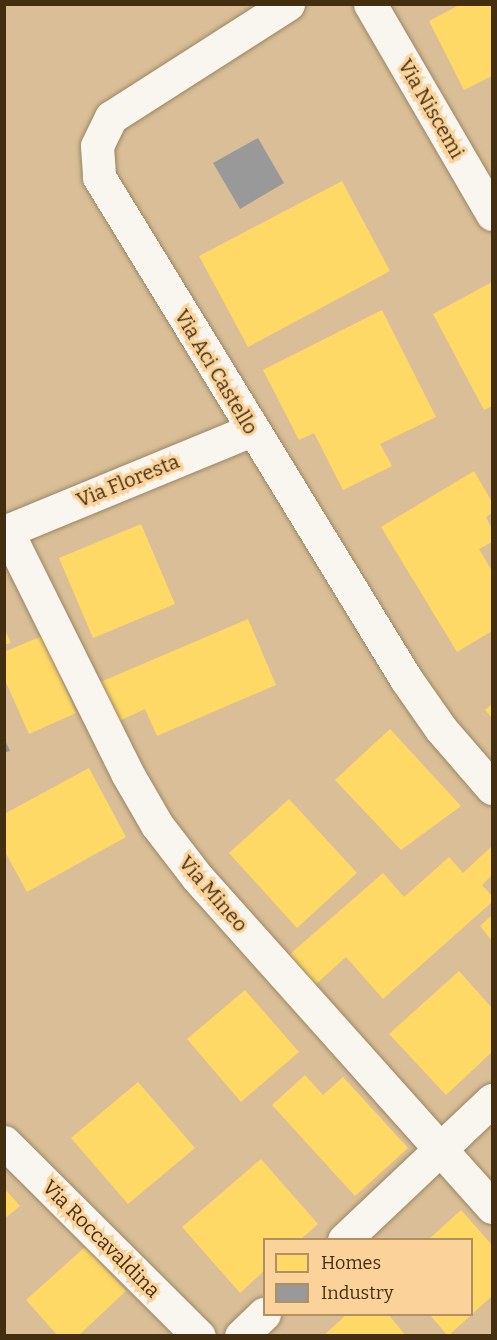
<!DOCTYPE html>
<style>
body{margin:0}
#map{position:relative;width:497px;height:1340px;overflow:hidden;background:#d9be97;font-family:Bitter,serif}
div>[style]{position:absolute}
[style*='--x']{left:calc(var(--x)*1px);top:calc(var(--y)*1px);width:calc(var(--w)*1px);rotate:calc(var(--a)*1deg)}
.homes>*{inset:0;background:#ffd966}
.industry>*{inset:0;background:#999}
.roads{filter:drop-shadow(0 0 2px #9a8564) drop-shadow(0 0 2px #9a8564)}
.minor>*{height:33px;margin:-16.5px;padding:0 16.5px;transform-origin:16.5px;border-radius:16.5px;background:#f9f5ef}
span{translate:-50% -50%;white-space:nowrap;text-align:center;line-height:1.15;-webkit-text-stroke:6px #fbd39a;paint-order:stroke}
.street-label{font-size:20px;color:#432f10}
.frame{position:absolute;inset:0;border:6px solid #432f10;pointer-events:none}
.legend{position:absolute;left:263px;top:1238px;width:210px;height:78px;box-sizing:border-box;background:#fbd39a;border:2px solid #b19163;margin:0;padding:8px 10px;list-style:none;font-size:18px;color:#432f10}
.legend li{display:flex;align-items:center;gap:12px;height:30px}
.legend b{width:30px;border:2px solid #b19163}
</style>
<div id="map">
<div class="homes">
<div style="clip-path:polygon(461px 4px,492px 4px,492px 76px,464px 90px,429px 21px)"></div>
<div style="clip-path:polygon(342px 181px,390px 271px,248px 347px,199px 256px)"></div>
<div style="clip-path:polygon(492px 282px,492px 406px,484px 410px,433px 314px)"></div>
<div style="clip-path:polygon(382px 310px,436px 417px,380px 444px,392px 466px,343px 490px,314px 433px,299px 440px,263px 370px)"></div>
<div style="clip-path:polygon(474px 471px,492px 502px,492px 513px,486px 517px,492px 529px,492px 542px,479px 549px,492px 571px,492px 631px,457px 652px,381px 527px)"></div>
<div style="clip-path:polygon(141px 524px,175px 604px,93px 638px,59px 558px)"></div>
<div style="clip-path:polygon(248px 619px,276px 685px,157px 736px,145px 709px,115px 723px,98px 683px)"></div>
<div style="clip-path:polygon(4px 628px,11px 643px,4px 645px)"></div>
<div style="clip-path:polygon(42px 636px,76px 713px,29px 734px,4px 678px,4px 652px)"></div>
<div style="clip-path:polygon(492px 704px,492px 718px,485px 710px)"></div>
<div style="clip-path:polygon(390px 729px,461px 806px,401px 850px,335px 780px)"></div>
<div style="clip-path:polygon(89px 768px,126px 837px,27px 892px,4px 850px,4px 814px)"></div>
<div style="clip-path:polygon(289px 799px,357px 873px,297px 928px,229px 853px)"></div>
<div style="clip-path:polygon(492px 846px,492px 875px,482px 885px,492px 896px,492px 902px,383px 999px,346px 957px,315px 985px,289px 955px,383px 873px,404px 897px,449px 857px,463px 873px)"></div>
<div style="clip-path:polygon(492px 915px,492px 941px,480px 926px)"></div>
<div style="clip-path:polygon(459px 971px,492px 1008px,492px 1052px,446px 1095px,389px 1034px)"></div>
<div style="clip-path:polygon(245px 990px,299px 1052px,241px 1102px,187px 1039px)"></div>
<div style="clip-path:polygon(305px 1075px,323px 1095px,343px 1077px,408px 1148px,355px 1196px,272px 1105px)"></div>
<div style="clip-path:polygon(138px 1082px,195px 1148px,128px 1204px,71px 1138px)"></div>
<div style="clip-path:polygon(261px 1159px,318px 1224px,300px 1240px,264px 1240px,264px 1271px,240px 1293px,182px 1227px)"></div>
<div style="clip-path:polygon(4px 1188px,20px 1206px,4px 1219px)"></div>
<div style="clip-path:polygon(461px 1210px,492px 1245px,492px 1296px,448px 1336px,429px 1314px,472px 1314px,472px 1240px,428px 1240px)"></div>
<div style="clip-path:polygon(85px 1247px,126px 1291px,78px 1336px,58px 1336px,26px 1300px)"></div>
<div style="clip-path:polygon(347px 1314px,388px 1314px,406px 1336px,323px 1336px)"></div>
</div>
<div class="industry">
<div style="clip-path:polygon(258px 138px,284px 183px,240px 209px,213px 163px)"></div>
<div style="clip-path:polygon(4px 738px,10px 751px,4px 753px)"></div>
</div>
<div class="roads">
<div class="minor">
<div style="--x:288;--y:4;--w:210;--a:147.4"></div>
<div style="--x:111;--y:117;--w:32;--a:116"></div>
<div style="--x:97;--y:146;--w:31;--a:86"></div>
<div style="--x:99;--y:177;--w:588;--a:58.55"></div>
<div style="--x:406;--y:679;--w:61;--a:55"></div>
<div style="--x:441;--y:729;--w:78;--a:49.2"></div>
<div style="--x:370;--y:4;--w:243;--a:59.8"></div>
<div style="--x:7;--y:531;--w:270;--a:63.6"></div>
<div style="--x:127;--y:773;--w:60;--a:60"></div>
<div style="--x:157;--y:825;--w:66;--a:52.4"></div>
<div style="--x:197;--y:877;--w:443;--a:48.2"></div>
<div style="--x:4;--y:532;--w:267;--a:-22.4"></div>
<div style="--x:4;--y:1142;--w:275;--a:44.9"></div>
<div style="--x:344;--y:1240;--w:204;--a:-43.4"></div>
<div style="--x:241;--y:1336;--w:32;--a:-44"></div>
</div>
</div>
<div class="street-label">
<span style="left:431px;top:109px;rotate:60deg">Via Niscemi</span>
<span style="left:216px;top:372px;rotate:59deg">Via Aci Castello</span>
<span style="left:128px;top:481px;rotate:-22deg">Via Floresta</span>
<span style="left:213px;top:894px;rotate:49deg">Via Mineo</span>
<span style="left:101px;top:1239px;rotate:45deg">Via Roccavaldina</span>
</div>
<div class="frame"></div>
<ul class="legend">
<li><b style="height:16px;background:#ffd966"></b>Homes</li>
<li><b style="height:16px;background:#999"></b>Industry</li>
</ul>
</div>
